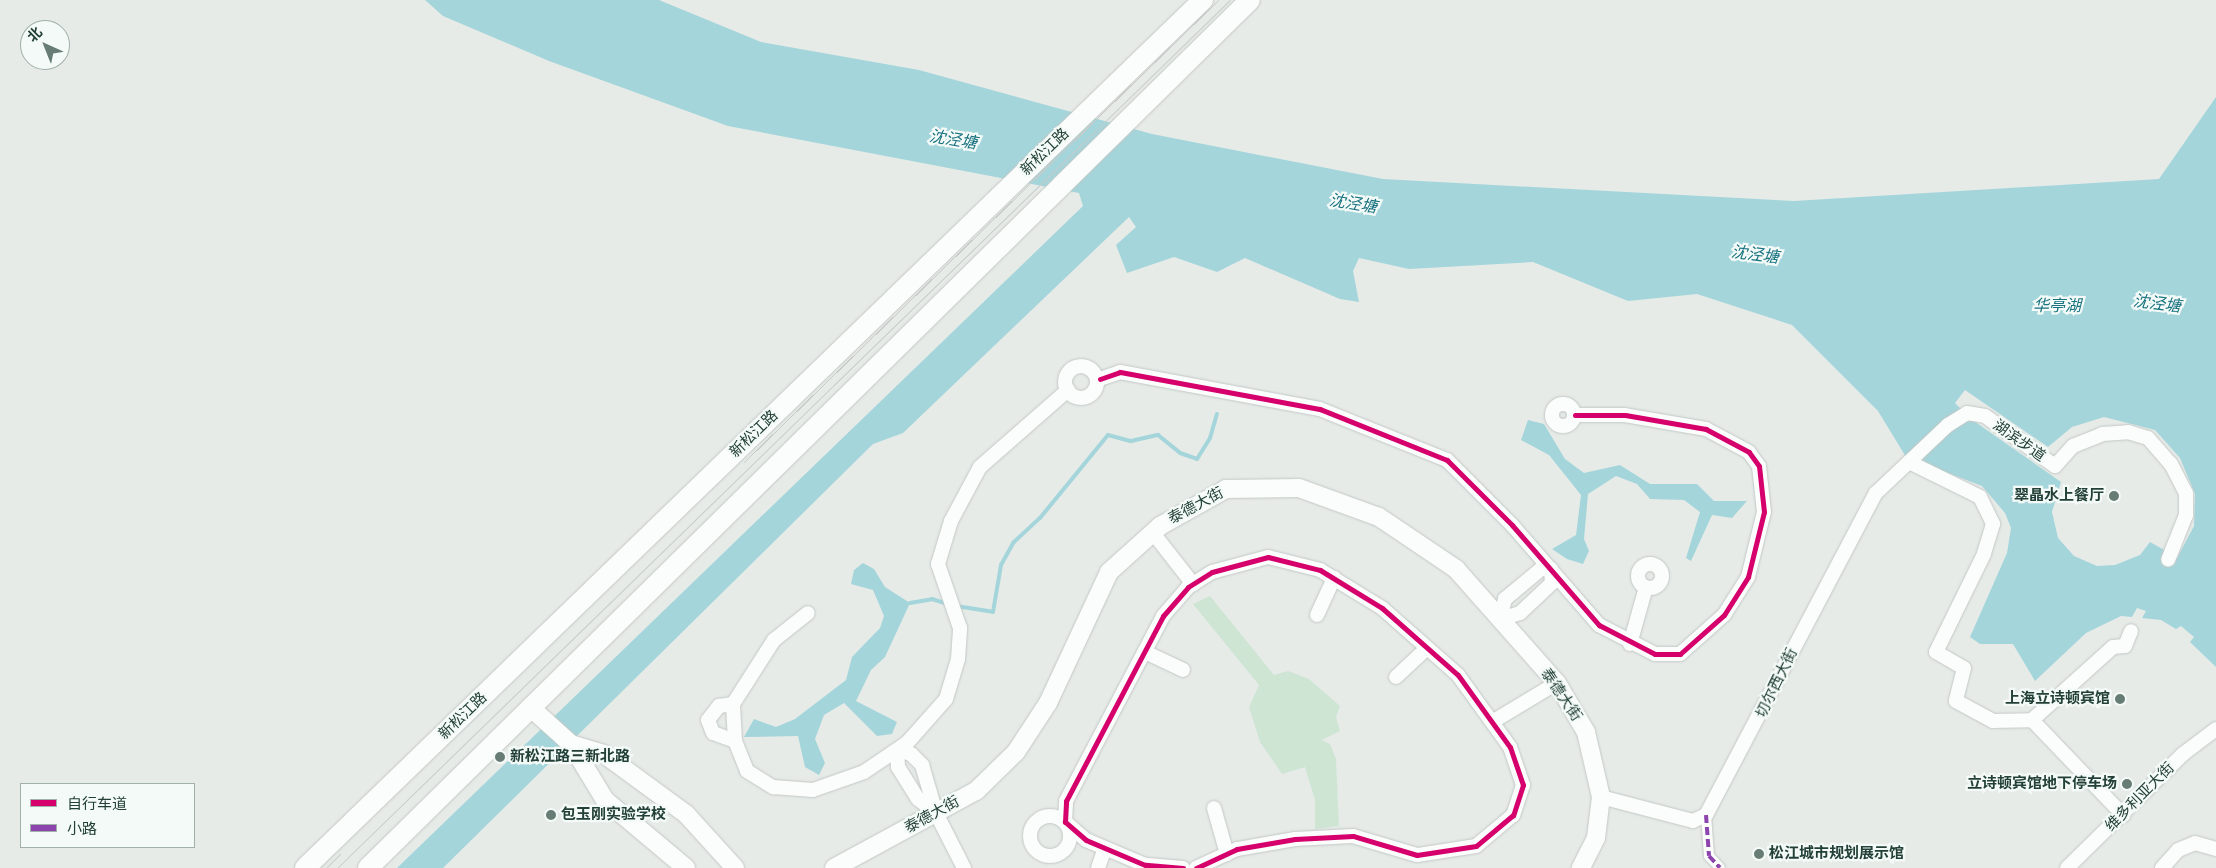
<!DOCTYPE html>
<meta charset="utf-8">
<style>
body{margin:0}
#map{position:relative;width:2216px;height:868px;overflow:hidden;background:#e6ebe8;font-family:Signika,"Noto Sans SC",sans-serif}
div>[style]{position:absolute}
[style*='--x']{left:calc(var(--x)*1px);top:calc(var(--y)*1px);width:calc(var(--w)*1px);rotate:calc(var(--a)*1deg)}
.green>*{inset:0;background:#cee5d4}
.water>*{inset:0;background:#a4d5db}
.stream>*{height:4px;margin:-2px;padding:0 2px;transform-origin:2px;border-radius:2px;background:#a4d5db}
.roads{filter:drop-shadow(0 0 1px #c3c8c5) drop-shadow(0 0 1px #c3c8c5)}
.pedestrian>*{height:10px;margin:-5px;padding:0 5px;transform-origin:5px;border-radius:5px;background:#fbfcfc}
.minor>*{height:14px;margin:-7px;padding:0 7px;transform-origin:7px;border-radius:7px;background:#fbfcfc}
.minor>.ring{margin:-7px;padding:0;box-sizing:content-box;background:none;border:14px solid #fbfcfc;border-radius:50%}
.tertiary>*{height:18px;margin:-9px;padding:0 9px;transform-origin:9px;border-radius:9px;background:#fbfcfc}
.secondary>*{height:20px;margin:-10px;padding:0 10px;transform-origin:10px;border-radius:10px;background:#fbfcfc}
.tram>*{height:1px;margin:-0.5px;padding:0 0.5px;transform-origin:0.5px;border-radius:0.5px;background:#c7ccca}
.quiet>*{height:4px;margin-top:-2px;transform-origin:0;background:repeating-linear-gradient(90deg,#8e44ad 0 8px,transparent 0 12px)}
.cycleway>*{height:5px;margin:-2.5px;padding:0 2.5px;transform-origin:2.5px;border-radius:2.5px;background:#d6006c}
.dots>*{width:14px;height:14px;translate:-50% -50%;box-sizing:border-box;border:2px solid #f4faf7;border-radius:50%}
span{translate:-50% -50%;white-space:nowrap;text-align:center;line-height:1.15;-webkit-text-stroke:4.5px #f4faf7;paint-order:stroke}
.street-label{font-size:15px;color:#224037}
.poi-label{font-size:15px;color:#224037;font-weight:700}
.right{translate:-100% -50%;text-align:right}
.left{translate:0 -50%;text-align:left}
.water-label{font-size:16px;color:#187280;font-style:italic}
.legend{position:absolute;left:20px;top:783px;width:175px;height:65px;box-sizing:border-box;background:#f4faf7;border:1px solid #a0b0aa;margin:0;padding:6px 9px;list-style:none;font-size:15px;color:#224037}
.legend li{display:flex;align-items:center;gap:10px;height:25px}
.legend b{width:25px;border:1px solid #a0b0aa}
.north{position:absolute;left:20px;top:20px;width:50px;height:50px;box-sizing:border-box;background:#f4faf7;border:1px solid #a0b0aa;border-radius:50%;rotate:316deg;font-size:14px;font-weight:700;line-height:20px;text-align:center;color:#224037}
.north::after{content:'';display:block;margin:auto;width:18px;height:22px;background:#677c75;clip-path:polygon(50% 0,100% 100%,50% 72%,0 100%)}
</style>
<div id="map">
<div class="green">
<div style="clip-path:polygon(1210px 596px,1274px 675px,1288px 671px,1309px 679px,1340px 706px,1336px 717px,1340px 731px,1322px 740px,1330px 744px,1336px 759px,1339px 826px,1315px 829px,1315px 800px,1305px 767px,1282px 774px,1260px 742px,1249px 707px,1259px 685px,1193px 604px)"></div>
</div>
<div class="water">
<div style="clip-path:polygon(evenodd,425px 0,659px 0,761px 42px,919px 70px,1152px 134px,1383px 179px,1794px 201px,2159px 179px,2216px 97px,2216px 667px,2190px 642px,2194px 637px,2181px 626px,2176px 629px,2161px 620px,2142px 618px,2146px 611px,2137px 608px,2132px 617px,2121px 616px,2086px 633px,2035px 681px,2013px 644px,1980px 644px,1970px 637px,2007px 553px,2011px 528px,2005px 513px,1982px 486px,1906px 457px,1878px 411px,1792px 325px,1697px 294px,1628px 301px,1533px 262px,1409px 269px,1359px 258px,1353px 271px,1359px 302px,1340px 299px,1245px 258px,1217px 272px,1174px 257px,1127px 273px,1116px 245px,1136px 227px,1129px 217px,903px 433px,873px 444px,443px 868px,397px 868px,1083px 206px,1079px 193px,728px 126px,549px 61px,443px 16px,425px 0,1965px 390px,2048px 447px,2072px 427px,2104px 417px,2155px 430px,2180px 458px,2195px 494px,2194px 526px,2177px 558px,2171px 563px,2166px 551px,2150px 542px,2140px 555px,2115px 565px,2097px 566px,2074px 556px,2058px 538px,2052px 512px,2061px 482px,1971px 419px,1955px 403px,1965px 390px)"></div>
<div style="clip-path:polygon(1528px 420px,1544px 424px,1565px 459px,1584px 473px,1620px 465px,1650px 484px,1697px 484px,1714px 501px,1747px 501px,1732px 518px,1712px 515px,1691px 561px,1686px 558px,1700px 512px,1684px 500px,1650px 499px,1637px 484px,1616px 476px,1588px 494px,1584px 539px,1589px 551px,1583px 564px,1567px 559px,1552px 549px,1576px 535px,1581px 495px,1549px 455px,1521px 440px)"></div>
<div style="clip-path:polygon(863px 563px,874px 569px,885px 587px,910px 603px,885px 657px,871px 670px,856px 701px,897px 722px,892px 734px,877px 736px,844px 703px,824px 715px,815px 739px,825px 763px,819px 775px,805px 767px,798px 736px,744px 737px,754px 719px,776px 727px,795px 719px,846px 680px,852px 657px,880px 628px,884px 616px,873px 590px,851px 584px,854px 570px)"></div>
</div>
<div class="stream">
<div style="--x:910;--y:603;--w:22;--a:-10"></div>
<div style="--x:932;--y:599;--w:16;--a:18"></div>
<div style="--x:956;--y:606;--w:37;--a:9"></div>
<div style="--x:993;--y:612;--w:48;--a:-80.3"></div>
<div style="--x:1001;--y:565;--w:26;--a:-61"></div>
<div style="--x:1014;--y:542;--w:35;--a:-43"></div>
<div style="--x:1040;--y:518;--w:107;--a:-50.7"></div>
<div style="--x:1108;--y:435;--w:24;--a:15"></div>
<div style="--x:1131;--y:441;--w:28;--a:-13"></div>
<div style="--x:1158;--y:435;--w:28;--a:39"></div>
<div style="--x:1180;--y:453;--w:18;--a:19"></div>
<div style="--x:1197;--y:459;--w:25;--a:-58"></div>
<div style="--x:1210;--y:438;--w:25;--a:-74"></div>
</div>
<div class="roads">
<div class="pedestrian">
<div style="--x:1706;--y:815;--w:41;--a:85.8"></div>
<div style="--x:1709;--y:856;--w:16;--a:47"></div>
</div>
<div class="minor">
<div class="ring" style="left:1065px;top:366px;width:18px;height:18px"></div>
<div style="--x:1100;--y:379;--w:21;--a:-19"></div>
<div style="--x:1120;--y:372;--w:203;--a:10.5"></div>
<div style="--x:1320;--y:409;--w:137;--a:21.9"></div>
<div style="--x:1447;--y:460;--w:92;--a:45"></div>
<div style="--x:1512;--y:525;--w:133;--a:49"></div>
<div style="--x:1599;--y:625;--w:63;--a:27.4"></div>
<div style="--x:1655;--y:654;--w:25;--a:0"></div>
<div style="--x:1680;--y:654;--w:59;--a:-41.6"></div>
<div style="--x:1724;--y:615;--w:45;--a:-57.7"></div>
<div style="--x:1748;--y:577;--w:67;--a:-76.2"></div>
<div style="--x:1764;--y:512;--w:46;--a:-96.2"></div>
<div style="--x:1759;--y:466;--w:17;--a:-126"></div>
<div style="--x:1749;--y:452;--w:49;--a:-151.9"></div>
<div style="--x:1706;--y:429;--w:82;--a:-170.2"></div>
<div style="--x:1625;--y:415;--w:50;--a:180"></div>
<div class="ring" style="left:1552px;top:404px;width:8px;height:8px"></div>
<div style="--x:1909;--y:462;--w:79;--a:26.2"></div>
<div style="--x:1980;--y:497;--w:30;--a:64"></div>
<div style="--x:1993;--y:524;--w:31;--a:107"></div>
<div style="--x:1984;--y:554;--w:109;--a:116.1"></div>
<div style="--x:1936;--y:652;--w:32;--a:30"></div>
<div style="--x:1964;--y:668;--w:34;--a:104"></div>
<div style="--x:1956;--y:701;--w:42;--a:28.4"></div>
<div style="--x:1993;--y:721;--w:39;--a:-1"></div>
<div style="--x:2032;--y:720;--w:132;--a:46.2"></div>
<div style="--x:1153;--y:533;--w:65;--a:51.9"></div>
<div class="ring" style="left:1638px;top:564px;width:10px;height:10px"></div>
<div style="--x:1541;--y:569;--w:10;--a:0"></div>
<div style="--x:1551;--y:569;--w:14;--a:86"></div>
<div style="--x:1552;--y:583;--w:44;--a:136.8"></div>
<div style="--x:1520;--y:613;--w:21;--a:163"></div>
<div style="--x:1500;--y:619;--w:21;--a:-76"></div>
<div style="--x:1505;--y:599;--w:47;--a:-39.8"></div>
<div style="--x:1317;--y:615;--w:41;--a:-65.3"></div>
<div style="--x:1630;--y:644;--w:59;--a:-74.3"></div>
<div style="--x:1145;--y:652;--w:42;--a:25.3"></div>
<div style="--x:1396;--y:677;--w:42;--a:-43.1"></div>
<div style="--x:733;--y:704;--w:76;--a:-57.4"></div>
<div style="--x:774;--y:640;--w:43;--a:-38.5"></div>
<div style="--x:2032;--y:720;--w:109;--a:-42"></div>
<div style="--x:2113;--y:647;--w:12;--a:-5"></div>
<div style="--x:2125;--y:646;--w:16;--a:-68"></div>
<div style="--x:1492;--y:722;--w:76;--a:-31"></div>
<div style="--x:735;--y:741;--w:23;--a:-160"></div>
<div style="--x:713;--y:733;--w:14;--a:-111"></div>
<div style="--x:708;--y:720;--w:18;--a:-52"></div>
<div style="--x:719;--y:706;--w:14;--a:-8"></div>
<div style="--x:733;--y:704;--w:37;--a:87"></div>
<div style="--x:735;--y:741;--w:32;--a:68"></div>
<div style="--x:747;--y:771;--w:31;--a:32"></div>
<div style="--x:773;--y:787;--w:40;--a:4.3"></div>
<div style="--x:813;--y:790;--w:54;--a:-19.4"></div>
<div style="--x:864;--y:772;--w:52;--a:-34"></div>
<div style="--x:907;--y:743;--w:59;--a:-48.4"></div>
<div style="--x:946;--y:699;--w:42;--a:-73.3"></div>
<div style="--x:958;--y:659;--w:31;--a:-86"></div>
<div style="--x:960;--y:628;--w:68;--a:-109"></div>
<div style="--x:938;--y:564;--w:45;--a:-73.2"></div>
<div style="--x:951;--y:521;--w:61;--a:-61.8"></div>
<div style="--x:980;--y:467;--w:117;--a:-41.2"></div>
<div style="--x:897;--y:750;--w:15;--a:16"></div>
<div style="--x:911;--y:754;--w:16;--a:45"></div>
<div style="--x:922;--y:765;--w:50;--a:73.7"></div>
<div style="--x:936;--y:813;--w:23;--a:-142"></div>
<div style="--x:918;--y:799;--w:38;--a:-122"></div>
<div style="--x:898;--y:767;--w:17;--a:-93"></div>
<div style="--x:1601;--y:797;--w:95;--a:14.6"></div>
<div style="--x:1693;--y:821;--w:14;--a:-25"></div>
<div style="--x:1706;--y:815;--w:364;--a:-62.2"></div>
<div style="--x:1876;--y:493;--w:99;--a:-43.4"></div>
<div style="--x:1948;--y:425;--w:22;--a:-32"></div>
<div style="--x:1967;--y:413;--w:18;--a:9"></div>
<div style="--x:1985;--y:416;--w:86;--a:35.5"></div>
<div style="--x:2055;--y:466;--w:27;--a:-48"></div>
<div style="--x:2073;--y:446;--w:31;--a:-22"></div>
<div style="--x:2102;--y:434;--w:26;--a:-4"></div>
<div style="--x:2128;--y:432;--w:21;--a:17"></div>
<div style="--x:2148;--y:438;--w:35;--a:49"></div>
<div style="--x:2171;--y:464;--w:33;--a:63"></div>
<div style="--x:2186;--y:493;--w:22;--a:90"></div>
<div style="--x:2186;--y:515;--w:48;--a:111.8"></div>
<div style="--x:1214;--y:808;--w:48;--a:74.2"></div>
<div style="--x:936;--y:813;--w:62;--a:63"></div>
<div class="ring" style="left:1030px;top:816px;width:26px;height:26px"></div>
<div style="--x:1098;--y:868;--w:21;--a:-71"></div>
<div style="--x:1183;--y:868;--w:38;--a:-175"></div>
<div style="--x:1145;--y:865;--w:64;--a:-157"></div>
<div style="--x:1086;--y:840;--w:28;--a:-139"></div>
<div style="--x:1065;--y:822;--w:21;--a:-87"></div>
<div style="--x:1066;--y:801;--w:209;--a:-62.3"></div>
<div style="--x:1163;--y:616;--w:38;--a:-49"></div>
<div style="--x:1188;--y:587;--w:28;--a:-32"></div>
<div style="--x:1212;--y:572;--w:58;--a:-15"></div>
<div style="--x:1268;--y:557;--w:54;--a:14"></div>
<div style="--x:1320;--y:570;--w:73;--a:31.5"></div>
<div style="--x:1382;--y:608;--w:101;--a:41.4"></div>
<div style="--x:1458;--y:675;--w:89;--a:54.2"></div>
<div style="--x:1510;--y:747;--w:40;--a:71.1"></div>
<div style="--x:1523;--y:785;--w:32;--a:108"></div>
<div style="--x:1513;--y:815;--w:48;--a:140"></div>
<div style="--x:1476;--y:846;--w:60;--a:171.3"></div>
<div style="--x:1417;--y:855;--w:67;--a:-163.5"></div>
<div style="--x:1353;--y:836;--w:58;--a:177"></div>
<div style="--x:1295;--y:839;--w:59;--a:170.2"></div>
<div style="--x:1237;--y:849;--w:45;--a:155.1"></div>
<div style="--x:2067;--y:868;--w:163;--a:-44.5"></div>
<div style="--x:2183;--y:754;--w:41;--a:-37.1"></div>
<div style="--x:2162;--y:868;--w:24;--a:-48"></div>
<div style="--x:2178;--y:850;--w:18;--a:-22"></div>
<div style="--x:2195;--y:843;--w:22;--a:16"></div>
</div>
<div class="tertiary">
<div style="--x:530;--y:707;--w:55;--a:42.1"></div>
<div style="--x:686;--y:868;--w:106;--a:-140"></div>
<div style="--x:605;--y:800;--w:66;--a:-121.3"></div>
<div style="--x:571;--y:744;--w:34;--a:17"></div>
<div style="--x:604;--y:754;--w:102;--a:36.2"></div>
<div style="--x:686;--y:814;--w:73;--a:47.8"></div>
<div style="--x:834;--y:868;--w:162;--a:-28.5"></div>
<div style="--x:976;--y:791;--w:56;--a:-44.3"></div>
<div style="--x:1016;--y:752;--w:59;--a:-56.9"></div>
<div style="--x:1048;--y:703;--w:145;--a:-65"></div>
<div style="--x:1109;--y:572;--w:69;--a:-42"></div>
<div style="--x:1160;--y:526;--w:76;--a:-29.3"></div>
<div style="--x:1226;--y:489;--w:73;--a:-0.8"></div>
<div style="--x:1299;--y:488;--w:85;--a:19.9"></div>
<div style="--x:1379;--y:517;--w:93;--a:34"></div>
<div style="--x:1456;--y:569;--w:152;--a:48.5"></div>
<div style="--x:1557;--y:683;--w:57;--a:59.4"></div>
<div style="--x:1586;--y:732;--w:67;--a:77"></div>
<div style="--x:1601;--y:797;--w:41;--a:97"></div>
<div style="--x:1596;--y:838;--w:34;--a:117"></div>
</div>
<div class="secondary">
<div style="--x:305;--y:868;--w:1249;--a:-44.03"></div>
<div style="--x:368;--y:868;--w:1237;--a:-44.54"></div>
</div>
</div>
<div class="tram">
<div style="--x:744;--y:462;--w:662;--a:-44.27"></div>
<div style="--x:326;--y:868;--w:20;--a:-45"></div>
<div style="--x:337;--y:868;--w:1245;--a:-44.19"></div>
</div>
<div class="quiet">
<div style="--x:1706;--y:815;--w:41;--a:85.8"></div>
<div style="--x:1709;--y:856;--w:16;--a:47"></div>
</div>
<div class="cycleway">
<div style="--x:1100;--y:379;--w:21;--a:-19"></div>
<div style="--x:1120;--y:372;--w:203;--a:10.5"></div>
<div style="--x:1320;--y:409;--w:137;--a:21.9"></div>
<div style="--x:1447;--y:460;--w:92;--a:45"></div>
<div style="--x:1512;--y:525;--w:133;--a:49"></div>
<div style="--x:1599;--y:625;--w:63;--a:27.4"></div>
<div style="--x:1655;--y:654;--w:25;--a:0"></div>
<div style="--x:1680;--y:654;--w:59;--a:-41.6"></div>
<div style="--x:1724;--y:615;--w:45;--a:-57.7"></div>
<div style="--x:1748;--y:577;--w:67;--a:-76.2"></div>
<div style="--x:1764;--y:512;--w:46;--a:-96.2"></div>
<div style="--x:1759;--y:466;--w:17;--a:-126"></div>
<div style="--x:1749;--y:452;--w:49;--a:-151.9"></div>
<div style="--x:1706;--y:429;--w:82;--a:-170.2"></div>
<div style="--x:1625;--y:415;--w:50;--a:180"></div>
<div style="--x:1183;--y:868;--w:38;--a:-175"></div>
<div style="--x:1145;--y:865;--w:64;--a:-157"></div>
<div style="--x:1086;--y:840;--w:28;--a:-139"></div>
<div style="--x:1065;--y:822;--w:21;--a:-87"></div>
<div style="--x:1066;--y:801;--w:209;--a:-62.3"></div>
<div style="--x:1163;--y:616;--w:38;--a:-49"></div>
<div style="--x:1188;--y:587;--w:28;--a:-32"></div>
<div style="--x:1212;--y:572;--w:58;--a:-15"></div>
<div style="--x:1268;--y:557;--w:54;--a:14"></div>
<div style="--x:1320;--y:570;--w:73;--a:31.5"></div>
<div style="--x:1382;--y:608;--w:101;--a:41.4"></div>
<div style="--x:1458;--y:675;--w:89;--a:54.2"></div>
<div style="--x:1510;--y:747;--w:40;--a:71.1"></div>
<div style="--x:1523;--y:785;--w:32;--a:108"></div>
<div style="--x:1513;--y:815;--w:48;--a:140"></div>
<div style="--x:1476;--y:846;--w:60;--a:171.3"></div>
<div style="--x:1417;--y:855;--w:67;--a:-163.5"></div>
<div style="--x:1353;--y:836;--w:58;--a:177"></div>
<div style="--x:1295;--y:839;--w:59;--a:170.2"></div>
<div style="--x:1237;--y:849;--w:45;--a:155.1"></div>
</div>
<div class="dots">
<div style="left:2114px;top:496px;background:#677c75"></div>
<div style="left:2120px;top:699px;background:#677c75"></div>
<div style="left:500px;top:757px;background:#677c75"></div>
<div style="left:2127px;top:784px;background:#677c75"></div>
<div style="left:551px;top:815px;background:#677c75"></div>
<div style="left:1759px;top:854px;background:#677c75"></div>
</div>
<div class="street-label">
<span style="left:1045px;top:152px;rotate:-44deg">新松江路</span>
<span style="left:754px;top:434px;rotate:-44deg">新松江路</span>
<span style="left:2019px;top:441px;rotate:35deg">湖滨步道</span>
<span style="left:1196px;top:506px;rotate:-28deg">泰德大街</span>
<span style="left:1777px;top:683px;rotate:-64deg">切尔西大街</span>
<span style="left:1561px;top:695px;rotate:56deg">泰德大街</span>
<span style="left:463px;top:716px;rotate:-44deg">新松江路</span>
<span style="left:2140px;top:797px;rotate:-45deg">维多利亚大街</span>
<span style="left:932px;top:815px;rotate:-29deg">泰德大街</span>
</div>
<div class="poi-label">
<span class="right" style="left:2104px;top:496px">翠晶水上餐厅</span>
<span class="right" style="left:2110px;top:699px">上海立诗顿宾馆</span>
<span class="left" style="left:510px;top:757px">新松江路三新北路</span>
<span class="right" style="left:2117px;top:784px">立诗顿宾馆地下停车场</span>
<span class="left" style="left:561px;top:815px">包玉刚实验学校</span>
<span class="left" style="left:1769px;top:854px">松江城市规划展示馆</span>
</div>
<div class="water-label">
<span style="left:953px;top:140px;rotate:9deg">沈泾塘</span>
<span style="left:1353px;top:204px;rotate:9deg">沈泾塘</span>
<span style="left:1755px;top:255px;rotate:7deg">沈泾塘</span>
<span style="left:2157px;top:304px;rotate:7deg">沈泾塘</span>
<span style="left:2057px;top:306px">华亭湖</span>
</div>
<ul class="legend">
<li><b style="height:6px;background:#d6006c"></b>自行车道</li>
<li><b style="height:6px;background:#8e44ad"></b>小路</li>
</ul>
<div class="north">北</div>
</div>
